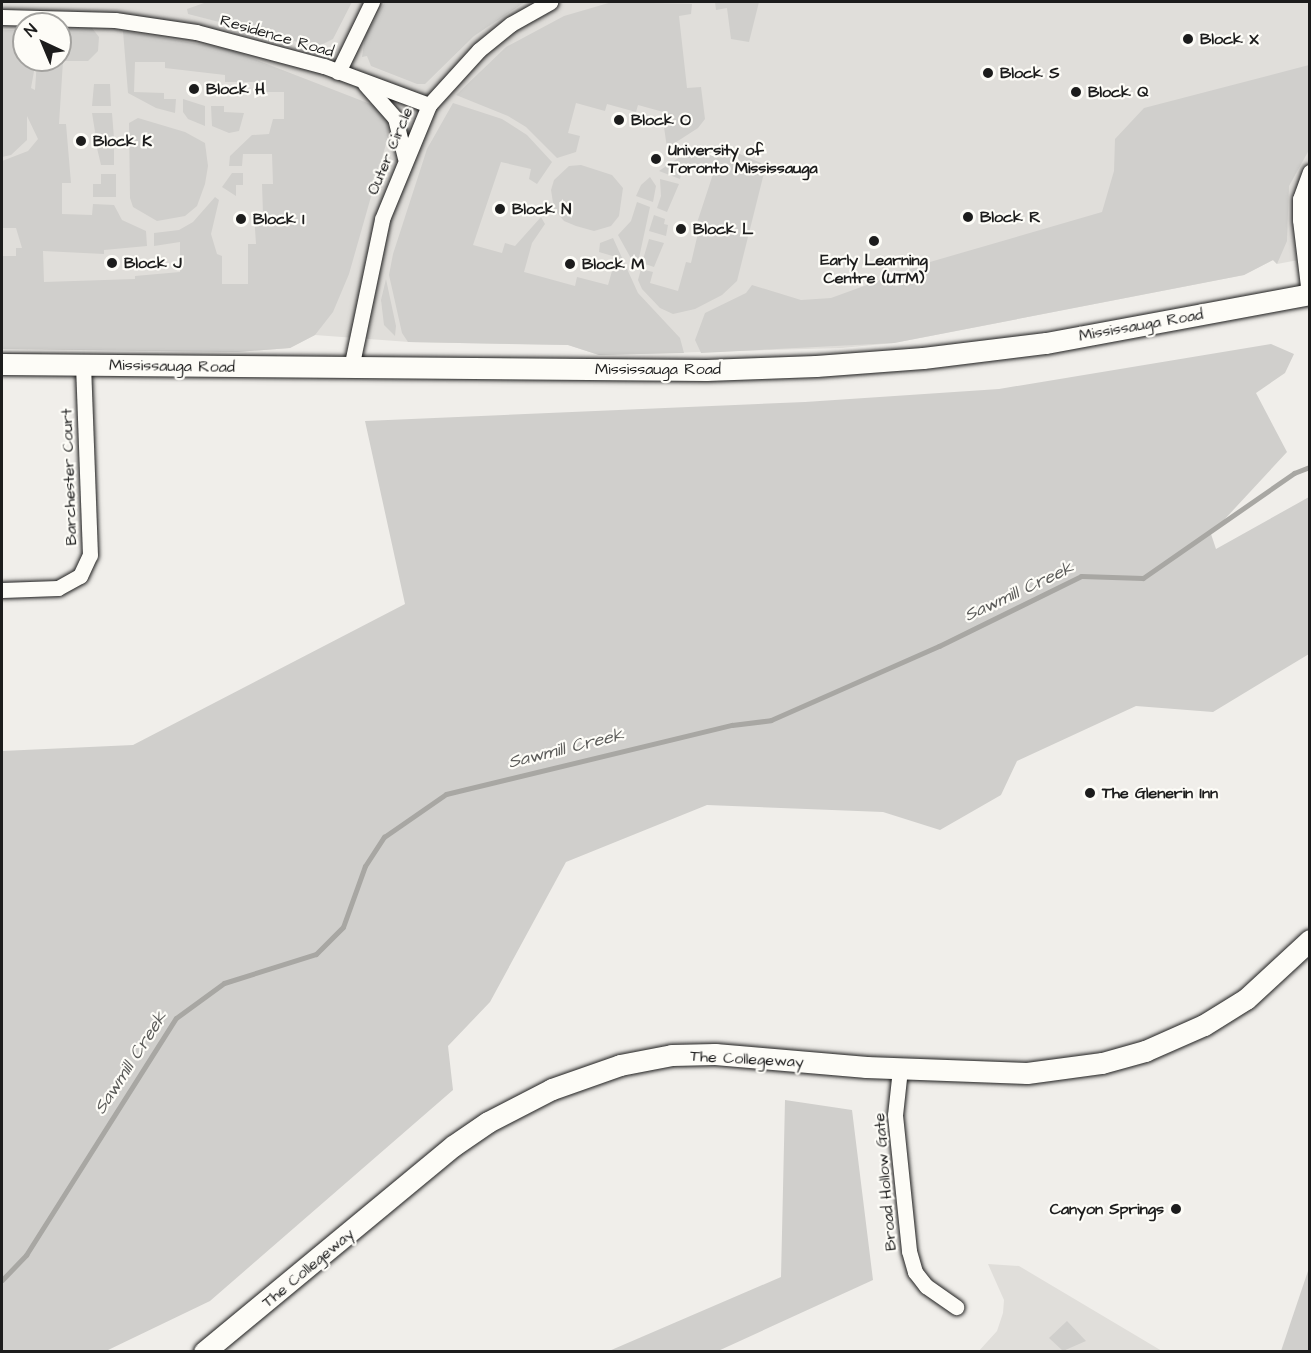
<!DOCTYPE html>
<style>
body{margin:0}
#map{position:relative;width:1311px;height:1353px;overflow:hidden;background:#f0eeea;font-family:"Architects Daughter",sans-serif}
div>[style]{position:absolute}
[style*='--x']{left:calc(var(--x)*1px);top:calc(var(--y)*1px);width:calc(var(--w)*1px);rotate:calc(var(--a)*1deg)}
.built>*{inset:0;background:#e0deda}
.green>*{inset:0;background:#d0cfcc}
.stream>*{height:5px;margin:-2.5px;padding:0 2.5px;transform-origin:2.5px;border-radius:2.5px;background:#a8a7a3}
.roads{filter:drop-shadow(0 0 2px #1c1c1c) drop-shadow(0 0 2px #1c1c1c)}
.street>*{height:15px;margin:-7.5px;padding:0 7.5px;transform-origin:7.5px;border-radius:7.5px;background:#fdfcf7}
.secondary>*{height:21px;margin:-10.5px;padding:0 10.5px;transform-origin:10.5px;border-radius:10.5px;background:#fdfcf7}
.dots>*{width:16px;height:16px;translate:-50% -50%;box-sizing:border-box;border:3px solid #fdfcf7;border-radius:50%}
span{translate:-50% -50%;white-space:nowrap;text-align:center;line-height:1.15;-webkit-text-stroke:4.5px #fdfcf7;paint-order:stroke}
.street-label{font-size:16px;color:#1c1c1c}
.poi-label{font-size:16px;color:#1c1c1c;font-weight:700}
.left{translate:0 -50%;text-align:left}
.right{translate:-100% -50%;text-align:right}
.water-label{font-size:18px;color:#5b5b59;font-style:italic}
.frame{position:absolute;inset:0;border:3px solid #1c1c1c;pointer-events:none}
.north{position:absolute;left:12px;top:12px;width:60px;height:60px;box-sizing:border-box;background:#fdfcf7;border:2px solid #a3a29f;border-radius:50%;rotate:316deg;font-size:16px;font-weight:700;line-height:24px;text-align:center;color:#1c1c1c}
.north::after{content:'';display:block;margin:auto;width:21px;height:27px;background:#1c1c1c;clip-path:polygon(50% 0,100% 100%,50% 72%,0 100%)}
</style>
<div id="map">
<div class="built">
<div style="clip-path:polygon(evenodd,2px 2px,1309px 2px,1309px 258px,1277px 264px,1273px 260px,1244px 275px,894px 343px,841px 348px,599px 355px,568px 345px,409px 342px,315px 335px,290px 348px,237px 352px,2px 349px,2px 2px,24px 24px,60px 24px,60px 60px,24px 60px,24px 24px)"></div>
<div style="clip-path:polygon(988px 1264px,1019px 1266px,1162px 1351px,978px 1352px,997px 1331px,1003px 1313px,1004px 1300px)"></div>
</div>
<div class="green">
<div style="clip-path:polygon(207px 2px,352px 2px,333px 39px,317px 47px,188px 14px,187px 9px)"></div>
<div style="clip-path:polygon(385px 2px,525px 2px,474px 36px,425px 84px,417px 84px,371px 66px,367px 56px,362px 57px,365px 37px)"></div>
<div style="clip-path:polygon(612px 2px,692px 4px,691px 14px,679px 16px,687px 88px,701px 87px,705px 119px,698px 128px,667px 148px,664px 127px,667px 113px,638px 105px,636px 112px,607px 104px,605px 111px,576px 103px,568px 133px,580px 136px,576px 152px,557px 158px,526px 127px,508px 116px,456px 95px,506px 47px,564px 16px)"></div>
<div style="clip-path:polygon(715px 2px,759px 2px,749px 42px,731px 39px,727px 8px,716px 10px)"></div>
<div style="clip-path:polygon(92px 28px,99px 37px,98px 51px,88px 61px,63px 61px,59px 124px,66px 124px,71px 183px,62px 183px,62px 214px,92px 215px,93px 204px,114px 205px,122px 220px,146px 231px,147px 246px,104px 250px,104px 254px,43px 251px,44px 282px,135px 279px,135px 276px,180px 272px,180px 242px,154px 246px,154px 233px,179px 230px,193px 222px,215px 197px,219px 200px,211px 234px,217px 254px,222px 256px,222px 284px,248px 284px,248px 244px,256px 244px,254px 214px,263px 214px,262px 184px,273px 184px,272px 154px,243px 154px,242px 166px,229px 166px,230px 156px,252px 135px,269px 134px,273px 119px,284px 119px,284px 92px,254px 92px,254px 82px,225px 82px,225px 75px,165px 68px,165px 62px,135px 62px,134px 92px,164px 93px,164px 99px,176px 99px,175px 113px,156px 108px,128px 93px,123px 31px,228px 49px,378px 107px,387px 118px,388px 137px,349px 274px,333px 312px,315px 335px,290px 348px,237px 352px,2px 349px,2px 256px,16px 256px,16px 248px,22px 248px,16px 228px,2px 228px,2px 161px,28px 151px,38px 139px,27px 116px,27px 140px,11px 155px,2px 157px,2px 30px,24px 30px,24px 59px,20px 63px,36px 60px,31px 88px,35px 90px,37px 60px,60px 60px,60px 29px)"></div>
<div style="clip-path:polygon(1309px 65px,1309px 150px,1289px 186px,1287px 241px,1277px 264px,1273px 260px,1244px 275px,894px 343px,701px 353px,695px 340px,705px 313px,746px 293px,752px 285px,801px 300px,831px 298px,930px 262px,1102px 212px,1114px 171px,1115px 139px,1144px 108px)"></div>
<div style="clip-path:polygon(94px 84px,110px 84px,111px 106px,92px 106px)"></div>
<div style="clip-path:polygon(183px 99px,205px 106px,205px 126px,188px 119px,183px 112px)"></div>
<div style="clip-path:polygon(453px 103px,502px 119px,527px 135px,552px 162px,537px 184px,529px 179px,531px 169px,501px 162px,473px 245px,502px 253px,505px 243px,515px 246px,541px 217px,545px 224px,532px 243px,524px 272px,575px 286px,577px 277px,608px 285px,616px 257px,599px 252px,600px 243px,613px 238px,638px 293px,680px 338px,684px 353px,599px 355px,568px 345px,408px 342px,402px 333px,389px 275px,393px 254px,427px 149px)"></div>
<div style="clip-path:polygon(211px 106px,224px 106px,224px 112px,244px 113px,239px 131px,229px 133px,212px 126px)"></div>
<div style="clip-path:polygon(92px 113px,112px 113px,114px 138px,96px 138px)"></div>
<div style="clip-path:polygon(138px 118px,185px 132px,205px 143px,208px 166px,205px 184px,197px 206px,185px 216px,157px 221px,133px 207px,130px 198px,129px 123px)"></div>
<div style="clip-path:polygon(96px 144px,114px 144px,114px 165px,101px 165px)"></div>
<div style="clip-path:polygon(728px 149px,766px 165px,737px 281px,722px 295px,695px 309px,673px 314px,660px 308px,642px 289px,638px 280px,641px 269px,653px 272px,650px 283px,678px 291px,686px 262px,691px 263px,698px 233px,694px 232px,713px 174px,683px 167px,680px 179px,659px 171px,690px 150px,720px 158px)"></div>
<div style="clip-path:polygon(581px 165px,612px 175px,623px 188px,619px 216px,611px 226px,594px 231px,576px 226px,564px 221px,554px 209px,551px 190px,554px 180px,569px 166px)"></div>
<div style="clip-path:polygon(232px 173px,243px 173px,243px 185px,236px 185px,236px 196px,222px 187px)"></div>
<div style="clip-path:polygon(101px 174px,116px 174px,116px 197px,93px 197px,93px 184px,101px 184px)"></div>
<div style="clip-path:polygon(650px 177px,656px 186px,653px 202px,636px 196px,641px 185px)"></div>
<div style="clip-path:polygon(660px 179px,679px 184px,667px 212px,657px 208px,661px 196px)"></div>
<div style="clip-path:polygon(637px 202px,650px 207px,639px 258px,633px 262px,618px 235px,631px 221px)"></div>
<div style="clip-path:polygon(654px 215px,665px 219px,664px 224px,668px 225px,666px 236px,649px 231px)"></div>
<div style="clip-path:polygon(649px 239px,664px 243px,654px 267px,642px 263px)"></div>
<div style="clip-path:polygon(386px 279px,396px 326px,395px 336px,384px 325px,381px 300px)"></div>
<div style="clip-path:polygon(1271px 344px,1294px 354px,1285px 373px,1256px 393px,1287px 452px,1211px 534px,1216px 549px,1309px 497px,1309px 654px,1213px 712px,1136px 706px,1017px 761px,1001px 795px,940px 830px,883px 812px,707px 805px,566px 862px,490px 1002px,448px 1046px,453px 1090px,210px 1301px,106px 1351px,2px 1351px,2px 751px,133px 745px,405px 604px,365px 421px,805px 402px,999px 389px)"></div>
<div style="clip-path:polygon(785px 1100px,852px 1110px,873px 1280px,718px 1351px,609px 1351px,781px 1277px)"></div>
<div style="clip-path:polygon(1309px 1268px,1309px 1351px,1281px 1351px)"></div>
<div style="clip-path:polygon(1067px 1321px,1086px 1341px,1063px 1351px,1049px 1338px)"></div>
</div>
<div class="stream">
<div style="--x:2;--y:1280;--w:35;--a:-46"></div>
<div style="--x:26;--y:1255;--w:280;--a:-57.7"></div>
<div style="--x:176;--y:1018;--w:59;--a:-36.1"></div>
<div style="--x:224;--y:983;--w:96;--a:-17.5"></div>
<div style="--x:316;--y:954;--w:38;--a:-45"></div>
<div style="--x:343;--y:927;--w:65;--a:-70.2"></div>
<div style="--x:365;--y:866;--w:35;--a:-57"></div>
<div style="--x:384;--y:837;--w:75;--a:-34.7"></div>
<div style="--x:446;--y:794;--w:294;--a:-13.6"></div>
<div style="--x:732;--y:725;--w:39;--a:-7"></div>
<div style="--x:771;--y:720;--w:184;--a:-23.8"></div>
<div style="--x:939;--y:646;--w:158;--a:-26.2"></div>
<div style="--x:1081;--y:576;--w:62;--a:1.8"></div>
<div style="--x:1143;--y:578;--w:184;--a:-34.8"></div>
<div style="--x:1294;--y:473;--w:17;--a:-21"></div>
</div>
<div class="roads">
<div class="street">
<div style="--x:2;--y:17;--w:113;--a:1.5"></div>
<div style="--x:115;--y:20;--w:82;--a:8.4"></div>
<div style="--x:196;--y:32;--w:132;--a:14.9"></div>
<div style="--x:324;--y:66;--w:112;--a:20.4"></div>
<div style="--x:338;--y:72;--w:78;--a:-64.1"></div>
<div style="--x:365;--y:84;--w:45;--a:48.6"></div>
<div style="--x:395;--y:118;--w:41;--a:76"></div>
<div style="--x:1309;--y:294;--w:75;--a:-96.9"></div>
<div style="--x:1300;--y:220;--w:21;--a:-90"></div>
<div style="--x:1300;--y:199;--w:29;--a:-70"></div>
<div style="--x:351;--y:368;--w:152;--a:-78.2"></div>
<div style="--x:382;--y:219;--w:123;--a:-67.6"></div>
<div style="--x:429;--y:105;--w:74;--a:-47.7"></div>
<div style="--x:479;--y:50;--w:41;--a:-39.1"></div>
<div style="--x:511;--y:24;--w:45;--a:-29.4"></div>
<div style="--x:2;--y:590;--w:56;--a:-2"></div>
<div style="--x:58;--y:588;--w:25;--a:-29"></div>
<div style="--x:80;--y:576;--w:23;--a:-65"></div>
<div style="--x:90;--y:555;--w:191;--a:-92.1"></div>
<div style="--x:900;--y:1069;--w:46;--a:96.2"></div>
<div style="--x:895;--y:1115;--w:137;--a:84.1"></div>
<div style="--x:909;--y:1251;--w:22;--a:74"></div>
<div style="--x:915;--y:1272;--w:18;--a:52"></div>
<div style="--x:926;--y:1286;--w:37;--a:35"></div>
</div>
<div class="secondary">
<div style="--x:2;--y:364;--w:704;--a:0.49"></div>
<div style="--x:706;--y:370;--w:110;--a:-2.1"></div>
<div style="--x:816;--y:366;--w:107;--a:-4.3"></div>
<div style="--x:923;--y:358;--w:124;--a:-7"></div>
<div style="--x:1046;--y:343;--w:269;--a:-10.5"></div>
<div style="--x:204;--y:1352;--w:323;--a:-39.6"></div>
<div style="--x:453;--y:1146;--w:42;--a:-34.4"></div>
<div style="--x:488;--y:1122;--w:72;--a:-27.3"></div>
<div style="--x:552;--y:1089;--w:72;--a:-19.4"></div>
<div style="--x:620;--y:1065;--w:53;--a:-10.9"></div>
<div style="--x:672;--y:1055;--w:43;--a:-1.3"></div>
<div style="--x:715;--y:1054;--w:152;--a:4.9"></div>
<div style="--x:866;--y:1067;--w:161;--a:2.1"></div>
<div style="--x:1027;--y:1073;--w:76;--a:-7.6"></div>
<div style="--x:1102;--y:1063;--w:45;--a:-15.6"></div>
<div style="--x:1145;--y:1051;--w:64;--a:-23.8"></div>
<div style="--x:1204;--y:1025;--w:49;--a:-31.8"></div>
<div style="--x:1246;--y:999;--w:87;--a:-42.7"></div>
</div>
</div>
<div class="dots">
<div style="left:1188px;top:39px;background:#1c1c1c"></div>
<div style="left:988px;top:73px;background:#1c1c1c"></div>
<div style="left:194px;top:89px;background:#1c1c1c"></div>
<div style="left:1076px;top:92px;background:#1c1c1c"></div>
<div style="left:619px;top:120px;background:#1c1c1c"></div>
<div style="left:81px;top:141px;background:#1c1c1c"></div>
<div style="left:656px;top:159px;background:#1c1c1c"></div>
<div style="left:500px;top:209px;background:#1c1c1c"></div>
<div style="left:968px;top:217px;background:#1c1c1c"></div>
<div style="left:241px;top:219px;background:#1c1c1c"></div>
<div style="left:681px;top:229px;background:#1c1c1c"></div>
<div style="left:874px;top:241px;background:#1c1c1c"></div>
<div style="left:112px;top:263px;background:#1c1c1c"></div>
<div style="left:570px;top:264px;background:#1c1c1c"></div>
<div style="left:1090px;top:793px;background:#1c1c1c"></div>
<div style="left:1176px;top:1209px;background:#1c1c1c"></div>
</div>
<div class="street-label">
<span style="left:277px;top:36px;rotate:16deg">Residence Road</span>
<span style="left:390px;top:151px;rotate:-67deg">Outer Circle</span>
<span style="left:1141px;top:325px;rotate:-10deg">Mississauga Road</span>
<span style="left:172px;top:366px;rotate:1deg">Mississauga Road</span>
<span style="left:658px;top:369px">Mississauga Road</span>
<span style="left:69px;top:477px;rotate:-92deg">Barchester Court</span>
<span style="left:747px;top:1059px;rotate:3deg">The Collegeway</span>
<span style="left:885px;top:1182px;rotate:-95deg">Broad Hollow Gate</span>
<span style="left:308px;top:1268px;rotate:-40deg">The Collegeway</span>
</div>
<div class="poi-label">
<span class="left" style="left:1200px;top:39px">Block X</span>
<span class="left" style="left:1000px;top:73px">Block S</span>
<span class="left" style="left:206px;top:89px">Block H</span>
<span class="left" style="left:1088px;top:92px">Block Q</span>
<span class="left" style="left:631px;top:120px">Block O</span>
<span class="left" style="left:93px;top:141px">Block K</span>
<span class="left" style="left:668px;top:159px">University of<br>Toronto Mississauga</span>
<span class="left" style="left:512px;top:209px">Block N</span>
<span class="left" style="left:980px;top:217px">Block R</span>
<span class="left" style="left:253px;top:219px">Block I</span>
<span class="left" style="left:693px;top:229px">Block L</span>
<span style="left:874px;top:269px">Early Learning<br>Centre (UTM)</span>
<span class="left" style="left:124px;top:263px">Block J</span>
<span class="left" style="left:582px;top:264px">Block M</span>
<span class="left" style="left:1102px;top:793px">The Glenerin Inn</span>
<span class="right" style="left:1164px;top:1209px">Canyon Springs</span>
</div>
<div class="water-label">
<span style="left:1019px;top:592px;rotate:-25deg">Sawmill Creek</span>
<span style="left:566px;top:749px;rotate:-14deg">Sawmill Creek</span>
<span style="left:131px;top:1063px;rotate:-57deg">Sawmill Creek</span>
</div>
<div class="frame"></div>
<div class="north">N</div>
</div>
